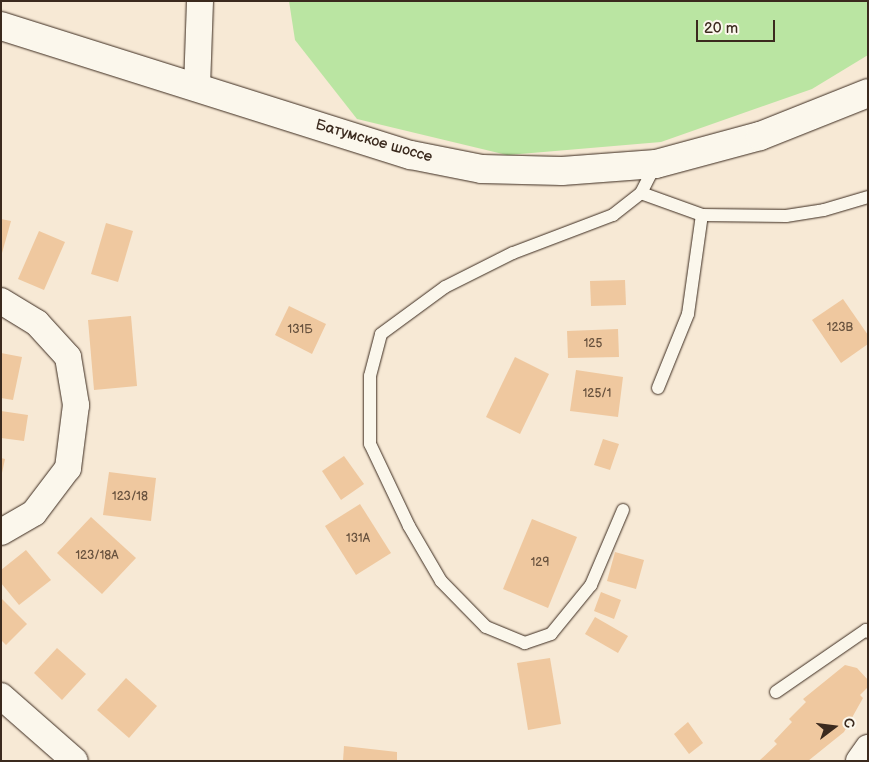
<!DOCTYPE html>
<meta charset="utf-8">
<style>
body{margin:0}
#map{position:relative;width:869px;height:762px;overflow:hidden;background:#f7e9d5;font-family:"Balsamiq Sans",sans-serif}
div>[style]{position:absolute}
[style*='--x']{left:calc(var(--x)*1px);top:calc(var(--y)*1px);width:calc(var(--w)*1px);rotate:calc(var(--a)*1deg)}
.green>*{inset:0;background:#bae5a2}
.building>*{inset:0;background:#efc89f}
.roads{filter:drop-shadow(0 0 1px #3b2a1e) drop-shadow(0 0 1px #3b2a1e)}
.service>*{height:12px;margin:-6px;padding:0 6px;transform-origin:6px;border-radius:6px;background:#fbf7ec}
.minor>*{height:26px;margin:-13px;padding:0 13px;transform-origin:13px;border-radius:13px;background:#fbf7ec}
.trunk>*{height:28px;margin:-14px;padding:0 14px;transform-origin:14px;border-radius:14px;background:#fbf7ec}
span{translate:-50% -50%;white-space:nowrap;text-align:center;line-height:1.15;-webkit-text-stroke:5px #fbf7ec;paint-order:stroke}
.number-label{font-size:12px;color:#68523e}
.number-label span{-webkit-text-stroke-width:0}
.street-label{font-size:15px;color:#3b2a1e}
.frame{position:absolute;inset:0;border:2px solid #3b2a1e;pointer-events:none}
.north{position:absolute;left:809px;top:702px;width:50px;height:50px;-webkit-text-stroke:4px #fbf7ec;paint-order:stroke;rotate:75deg;font-size:14px;font-weight:700;line-height:20px;text-align:center;color:#3b2a1e}
.north::after{content:'';display:block;margin:auto;width:18px;height:22px;background:#3b2a1e;clip-path:polygon(50% 0,100% 100%,50% 72%,0 100%)}
.scale{position:absolute;left:696px;top:20px;width:79px;height:22px;box-sizing:border-box;border:2px solid #3b2a1e;border-top:0;padding-left:6px;font-size:15px;line-height:18px;white-space:nowrap;color:#3b2a1e;-webkit-text-stroke:4px #fbf7ec;paint-order:stroke}
</style>
<div id="map">
<div class="green">
<div style="clip-path:polygon(289px 1px,868px 1px,868px 55px,812px 89px,661px 142px,507px 155px,357px 119px,295px 40px)"></div>
</div>
<div class="building">
<div style="clip-path:polygon(1px 219px,11px 221px,2px 253px,1px 253px)"></div>
<div style="clip-path:polygon(106px 223px,133px 231px,118px 282px,91px 274px)"></div>
<div style="clip-path:polygon(39px 231px,65px 242px,44px 290px,18px 279px)"></div>
<div style="clip-path:polygon(625px 280px,626px 305px,591px 306px,590px 281px)"></div>
<div style="clip-path:polygon(843px 299px,868px 335px,868px 344px,841px 363px,812px 320px)"></div>
<div style="clip-path:polygon(289px 306px,326px 324px,312px 354px,275px 335px)"></div>
<div style="clip-path:polygon(131px 316px,137px 386px,94px 390px,88px 320px)"></div>
<div style="clip-path:polygon(618px 329px,619px 357px,568px 358px,567px 331px)"></div>
<div style="clip-path:polygon(1px 353px,22px 357px,13px 400px,1px 398px)"></div>
<div style="clip-path:polygon(515px 357px,549px 374px,520px 434px,486px 417px)"></div>
<div style="clip-path:polygon(576px 370px,623px 377px,618px 417px,570px 411px)"></div>
<div style="clip-path:polygon(1px 411px,28px 415px,24px 441px,1px 438px)"></div>
<div style="clip-path:polygon(603px 439px,619px 444px,610px 470px,594px 465px)"></div>
<div style="clip-path:polygon(344px 456px,364px 484px,341px 500px,322px 471px)"></div>
<div style="clip-path:polygon(1px 458px,5px 459px,2px 473px,1px 473px)"></div>
<div style="clip-path:polygon(109px 472px,156px 478px,151px 521px,103px 515px)"></div>
<div style="clip-path:polygon(360px 504px,391px 553px,356px 575px,325px 526px)"></div>
<div style="clip-path:polygon(91px 517px,136px 558px,102px 594px,57px 553px)"></div>
<div style="clip-path:polygon(532px 519px,577px 537px,548px 608px,503px 589px)"></div>
<div style="clip-path:polygon(26px 550px,51px 580px,19px 605px,1px 583px,1px 570px)"></div>
<div style="clip-path:polygon(615px 552px,644px 560px,636px 589px,607px 581px)"></div>
<div style="clip-path:polygon(601px 592px,621px 600px,614px 619px,594px 611px)"></div>
<div style="clip-path:polygon(1px 598px,27px 624px,6px 645px,1px 640px)"></div>
<div style="clip-path:polygon(595px 617px,628px 636px,618px 653px,585px 634px)"></div>
<div style="clip-path:polygon(57px 648px,86px 674px,62px 700px,34px 673px)"></div>
<div style="clip-path:polygon(550px 658px,561px 724px,528px 730px,517px 663px)"></div>
<div style="clip-path:polygon(845px 665px,857px 668px,868px 680px,868px 687px,860px 695px,863px 698px,844px 732px,808px 761px,759px 761px,777px 744px,774px 741px,792px 722px,789px 719px,806px 702px,803px 699px)"></div>
<div style="clip-path:polygon(126px 678px,157px 706px,129px 738px,97px 710px)"></div>
<div style="clip-path:polygon(688px 722px,703px 743px,689px 754px,674px 734px)"></div>
<div style="clip-path:polygon(344px 746px,397px 752px,397px 761px,343px 761px)"></div>
</div>
<div class="roads">
<div class="service">
<div style="--x:641;--y:193;--w:65;--a:19.8"></div>
<div style="--x:702;--y:215;--w:84;--a:0.7"></div>
<div style="--x:786;--y:216;--w:38;--a:-9"></div>
<div style="--x:824;--y:210;--w:46;--a:-16.5"></div>
<div style="--x:658;--y:388;--w:80;--a:-67.9"></div>
<div style="--x:688;--y:314;--w:100;--a:-82"></div>
<div style="--x:623;--y:510;--w:82;--a:113.1"></div>
<div style="--x:591;--y:585;--w:63;--a:129.2"></div>
<div style="--x:551;--y:634;--w:28;--a:161"></div>
<div style="--x:525;--y:643;--w:42;--a:-157.7"></div>
<div style="--x:486;--y:627;--w:64;--a:-134.4"></div>
<div style="--x:441;--y:581;--w:64;--a:-120.2"></div>
<div style="--x:409;--y:526;--w:91;--a:-115.4"></div>
<div style="--x:370;--y:444;--w:68;--a:-90"></div>
<div style="--x:370;--y:376;--w:43;--a:-75.3"></div>
<div style="--x:381;--y:334;--w:79;--a:-36.3"></div>
<div style="--x:445;--y:287;--w:76;--a:-26.6"></div>
<div style="--x:513;--y:253;--w:107;--a:-20.8"></div>
<div style="--x:613;--y:215;--w:36;--a:-38"></div>
<div style="--x:641;--y:193;--w:33;--a:-63"></div>
<div style="--x:776;--y:692;--w:109;--a:-34.6"></div>
<div style="--x:866;--y:630;--w:3;--a:45"></div>
</div>
<div class="minor">
<div style="--x:197;--y:87;--w:86;--a:-88"></div>
<div style="--x:1;--y:301;--w:42;--a:31.4"></div>
<div style="--x:37;--y:323;--w:46;--a:47.6"></div>
<div style="--x:68;--y:357;--w:49;--a:80.5"></div>
<div style="--x:76;--y:405;--w:64;--a:97.2"></div>
<div style="--x:68;--y:468;--w:56;--a:127.1"></div>
<div style="--x:34;--y:513;--w:38;--a:150"></div>
<div style="--x:1;--y:696;--w:98;--a:41.3"></div>
<div style="--x:859;--y:761;--w:16;--a:-55"></div>
</div>
<div class="trunk">
<div style="--x:1;--y:26;--w:430;--a:17.5"></div>
<div style="--x:411;--y:155;--w:72;--a:11.2"></div>
<div style="--x:482;--y:169;--w:80;--a:1.4"></div>
<div style="--x:562;--y:171;--w:94;--a:-4.3"></div>
<div style="--x:656;--y:164;--w:108;--a:-15.1"></div>
<div style="--x:760;--y:136;--w:116;--a:-21.7"></div>
</div>
</div>
<div class="number-label">
<span style="left:840px;top:328px">123В</span>
<span style="left:300px;top:330px">131Б</span>
<span style="left:593px;top:344px">125</span>
<span style="left:597px;top:394px">125/1</span>
<span style="left:130px;top:497px">123/18</span>
<span style="left:358px;top:539px">131А</span>
<span style="left:97px;top:556px">123/18А</span>
<span style="left:540px;top:563px">129</span>
</div>
<div class="street-label">
<span style="left:374px;top:141px;rotate:16deg">Батумское шоссе</span>
</div>
<div class="frame"></div>
<div class="north">С</div>
<div class="scale">20 m</div>
</div>
